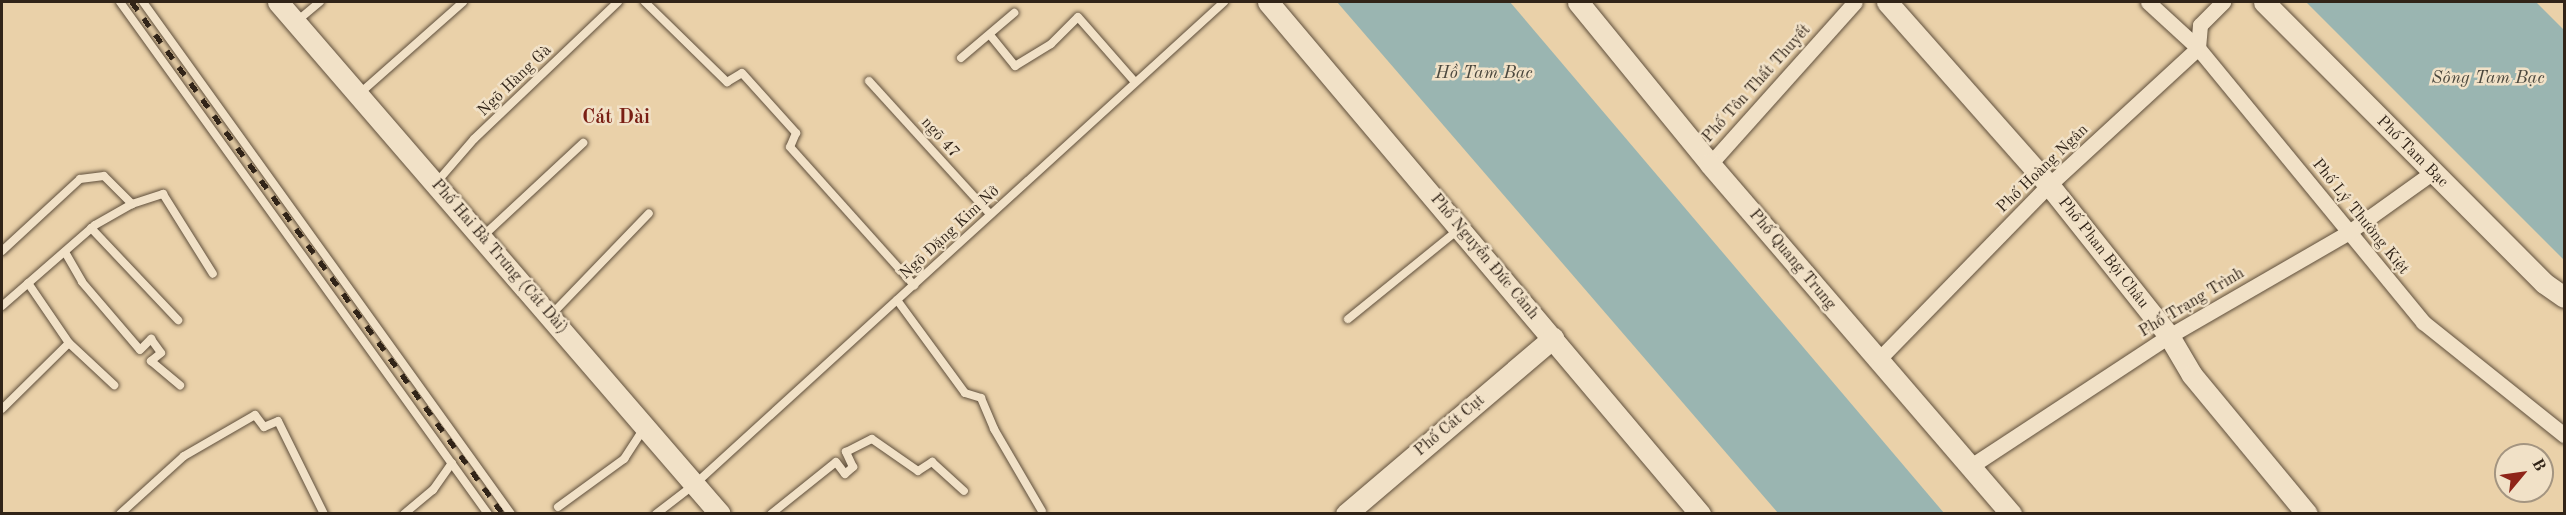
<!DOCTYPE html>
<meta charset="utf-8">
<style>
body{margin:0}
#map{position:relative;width:2566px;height:515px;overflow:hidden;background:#ead1a9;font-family:"Old Standard TT",serif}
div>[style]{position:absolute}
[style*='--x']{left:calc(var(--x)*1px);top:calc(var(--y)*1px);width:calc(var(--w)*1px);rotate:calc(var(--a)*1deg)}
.water>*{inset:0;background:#9ab5b1}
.roads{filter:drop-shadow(0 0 2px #5f4f3c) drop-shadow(0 0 2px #5f4f3c)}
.lane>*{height:8px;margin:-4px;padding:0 4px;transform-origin:4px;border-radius:4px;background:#f1e1c7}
.street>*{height:15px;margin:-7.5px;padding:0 7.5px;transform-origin:7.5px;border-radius:7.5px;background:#f1e1c7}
.secondary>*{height:21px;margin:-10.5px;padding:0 10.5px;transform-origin:10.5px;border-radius:10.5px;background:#f1e1c7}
.rail>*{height:4.5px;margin-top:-2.25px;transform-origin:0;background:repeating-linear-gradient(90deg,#312418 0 10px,transparent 0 20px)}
span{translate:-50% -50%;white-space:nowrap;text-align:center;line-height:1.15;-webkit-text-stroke:5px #f1e1c7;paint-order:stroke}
.street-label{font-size:16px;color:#312418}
.water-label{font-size:18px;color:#4b483e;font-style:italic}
.quarter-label{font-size:20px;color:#7a1f14;font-weight:700}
.frame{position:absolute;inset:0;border:3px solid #312418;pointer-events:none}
.north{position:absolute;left:2494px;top:443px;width:60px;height:60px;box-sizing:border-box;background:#f1e1c7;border:2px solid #a49581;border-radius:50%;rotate:61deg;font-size:16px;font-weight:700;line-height:24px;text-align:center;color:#312418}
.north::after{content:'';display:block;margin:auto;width:21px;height:27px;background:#8f2418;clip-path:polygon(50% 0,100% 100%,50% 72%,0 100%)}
</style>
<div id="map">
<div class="water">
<div style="clip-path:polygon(1337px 2px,1510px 2px,1944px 513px,1778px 513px)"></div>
<div style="clip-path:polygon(2306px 2px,2536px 2px,2564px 30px,2564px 260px)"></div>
</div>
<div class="roads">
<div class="lane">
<div style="--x:120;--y:2;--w:631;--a:54.29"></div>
<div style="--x:143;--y:2;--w:631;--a:54.29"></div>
<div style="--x:645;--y:2;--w:115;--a:44.3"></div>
<div style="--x:727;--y:82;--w:17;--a:-31"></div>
<div style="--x:742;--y:73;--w:81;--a:48"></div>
<div style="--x:796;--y:133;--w:15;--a:113"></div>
<div style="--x:790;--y:147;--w:186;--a:48.1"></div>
<div style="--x:297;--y:21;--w:30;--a:-40"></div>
<div style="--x:990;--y:35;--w:40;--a:51"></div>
<div style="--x:1015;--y:66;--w:42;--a:-31.4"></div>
<div style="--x:1051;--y:44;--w:38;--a:-45"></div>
<div style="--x:1078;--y:17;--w:85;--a:48.8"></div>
<div style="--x:961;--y:58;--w:70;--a:-40.3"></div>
<div style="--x:869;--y:81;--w:180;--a:47.7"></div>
<div style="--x:359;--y:94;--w:139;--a:-41.5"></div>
<div style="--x:436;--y:183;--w:58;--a:-49.2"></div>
<div style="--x:474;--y:139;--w:199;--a:-43.6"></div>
<div style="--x:91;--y:228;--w:127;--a:46.6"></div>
<div style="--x:483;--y:236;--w:137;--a:-42.9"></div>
<div style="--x:2;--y:251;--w:106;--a:-42.7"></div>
<div style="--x:80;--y:179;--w:24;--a:-7"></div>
<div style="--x:104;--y:176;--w:40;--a:45"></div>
<div style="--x:132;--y:204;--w:33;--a:-18"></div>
<div style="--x:163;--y:194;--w:94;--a:58"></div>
<div style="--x:65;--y:252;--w:34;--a:60"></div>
<div style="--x:82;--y:282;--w:89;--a:49.5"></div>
<div style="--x:140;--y:350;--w:16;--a:-45"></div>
<div style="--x:151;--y:339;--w:17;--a:54"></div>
<div style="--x:161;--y:353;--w:13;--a:141"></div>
<div style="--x:151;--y:361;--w:38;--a:40"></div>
<div style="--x:28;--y:283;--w:73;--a:55.7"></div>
<div style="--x:69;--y:343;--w:62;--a:43"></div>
<div style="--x:897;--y:300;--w:115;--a:53.8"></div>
<div style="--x:965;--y:393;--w:17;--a:17"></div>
<div style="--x:981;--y:398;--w:34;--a:67"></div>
<div style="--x:994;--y:429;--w:95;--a:59.7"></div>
<div style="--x:2;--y:306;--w:123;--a:-41.1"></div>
<div style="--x:95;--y:225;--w:43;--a:-29.6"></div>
<div style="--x:551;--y:315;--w:141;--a:-46.1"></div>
<div style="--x:1348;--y:319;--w:143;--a:-39"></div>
<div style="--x:2;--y:409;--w:94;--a:-44.6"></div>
<div style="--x:558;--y:507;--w:82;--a:-36"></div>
<div style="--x:624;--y:459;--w:37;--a:-57"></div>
<div style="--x:120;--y:514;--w:86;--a:-42.2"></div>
<div style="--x:184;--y:456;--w:82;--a:-30"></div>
<div style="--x:255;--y:415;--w:15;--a:53"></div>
<div style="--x:264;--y:427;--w:15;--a:-23"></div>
<div style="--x:278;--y:421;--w:104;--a:63.7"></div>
<div style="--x:404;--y:514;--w:38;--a:-40"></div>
<div style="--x:433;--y:490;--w:33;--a:-55"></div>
<div style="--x:656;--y:514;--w:49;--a:-37.6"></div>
<div style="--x:695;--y:484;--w:716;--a:-42.34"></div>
<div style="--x:771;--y:514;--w:83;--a:-38.7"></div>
<div style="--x:836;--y:462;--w:15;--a:53"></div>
<div style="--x:845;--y:474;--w:11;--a:-41"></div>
<div style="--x:853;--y:467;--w:17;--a:-115"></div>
<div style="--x:846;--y:452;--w:29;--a:-27"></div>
<div style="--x:872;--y:439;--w:56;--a:34.8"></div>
<div style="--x:918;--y:471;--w:17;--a:-33"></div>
<div style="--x:932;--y:462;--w:43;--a:42.2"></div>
</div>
<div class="street">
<div style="--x:2148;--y:2;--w:68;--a:42.6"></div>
<div style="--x:2198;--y:48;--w:355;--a:50.6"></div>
<div style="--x:2423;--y:322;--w:181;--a:38.7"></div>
<div style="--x:1710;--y:164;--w:217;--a:-48.2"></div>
<div style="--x:1878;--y:360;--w:245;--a:-45.7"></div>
<div style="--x:2049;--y:185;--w:202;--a:-42.6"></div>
<div style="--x:2198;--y:48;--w:23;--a:-85"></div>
<div style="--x:2200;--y:25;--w:33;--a:-45"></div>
<div style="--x:1971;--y:466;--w:237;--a:-33.3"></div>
<div style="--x:2169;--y:336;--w:208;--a:-30"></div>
<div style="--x:2349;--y:232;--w:103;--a:-35.5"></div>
</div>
<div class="secondary">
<div style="--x:278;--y:2;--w:676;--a:49.2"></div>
<div style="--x:1268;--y:2;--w:670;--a:49.84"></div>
<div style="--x:1578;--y:2;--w:209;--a:50.8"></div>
<div style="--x:1710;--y:164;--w:462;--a:49.3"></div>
<div style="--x:1887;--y:2;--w:244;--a:48.5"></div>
<div style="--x:2049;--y:185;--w:193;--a:51.5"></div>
<div style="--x:2169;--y:336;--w:45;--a:59.5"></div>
<div style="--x:2192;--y:375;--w:180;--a:50.4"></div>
<div style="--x:2264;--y:2;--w:397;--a:45.1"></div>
<div style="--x:2544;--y:283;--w:24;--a:35"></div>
<div style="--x:1346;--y:514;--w:272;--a:-40.4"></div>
</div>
</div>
<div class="rail">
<div style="--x:132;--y:2;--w:632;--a:54.07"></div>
</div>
<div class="street-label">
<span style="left:515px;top:81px;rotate:-44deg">Ngõ Hàng Gà</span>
<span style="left:1757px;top:84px;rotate:-48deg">Phố Tôn Thất Thuyết</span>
<span style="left:940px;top:138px;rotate:48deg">ngõ 47</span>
<span style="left:2412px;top:152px;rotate:45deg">Phố Tam Bạc</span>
<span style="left:2043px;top:169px;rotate:-44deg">Phố Hoàng Ngân</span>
<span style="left:2360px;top:217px;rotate:51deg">Phố Lý Thường Kiệt</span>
<span style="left:950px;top:233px;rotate:-43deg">Ngõ Đặng Kim Nở</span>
<span style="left:2103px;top:253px;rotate:52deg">Phố Phan Bội Châu</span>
<span style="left:499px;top:257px;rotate:49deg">Phố Hai Bà Trưng (Cát Dài)</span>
<span style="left:1484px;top:257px;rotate:50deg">Phố Nguyễn Đức Cảnh</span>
<span style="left:1792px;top:260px;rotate:50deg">Phố Quang Trung</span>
<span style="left:2192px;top:303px;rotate:-31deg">Phố Trạng Trình</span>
<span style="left:1450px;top:426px;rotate:-40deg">Phố Cát Cụt</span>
</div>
<div class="water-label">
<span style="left:1484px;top:73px">Hồ Tam Bạc</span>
<span style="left:2488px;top:78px">Sông Tam Bạc</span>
</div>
<div class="quarter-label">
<span style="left:616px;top:118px">Cát Dài</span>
</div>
<div class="frame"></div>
<div class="north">B</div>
</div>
